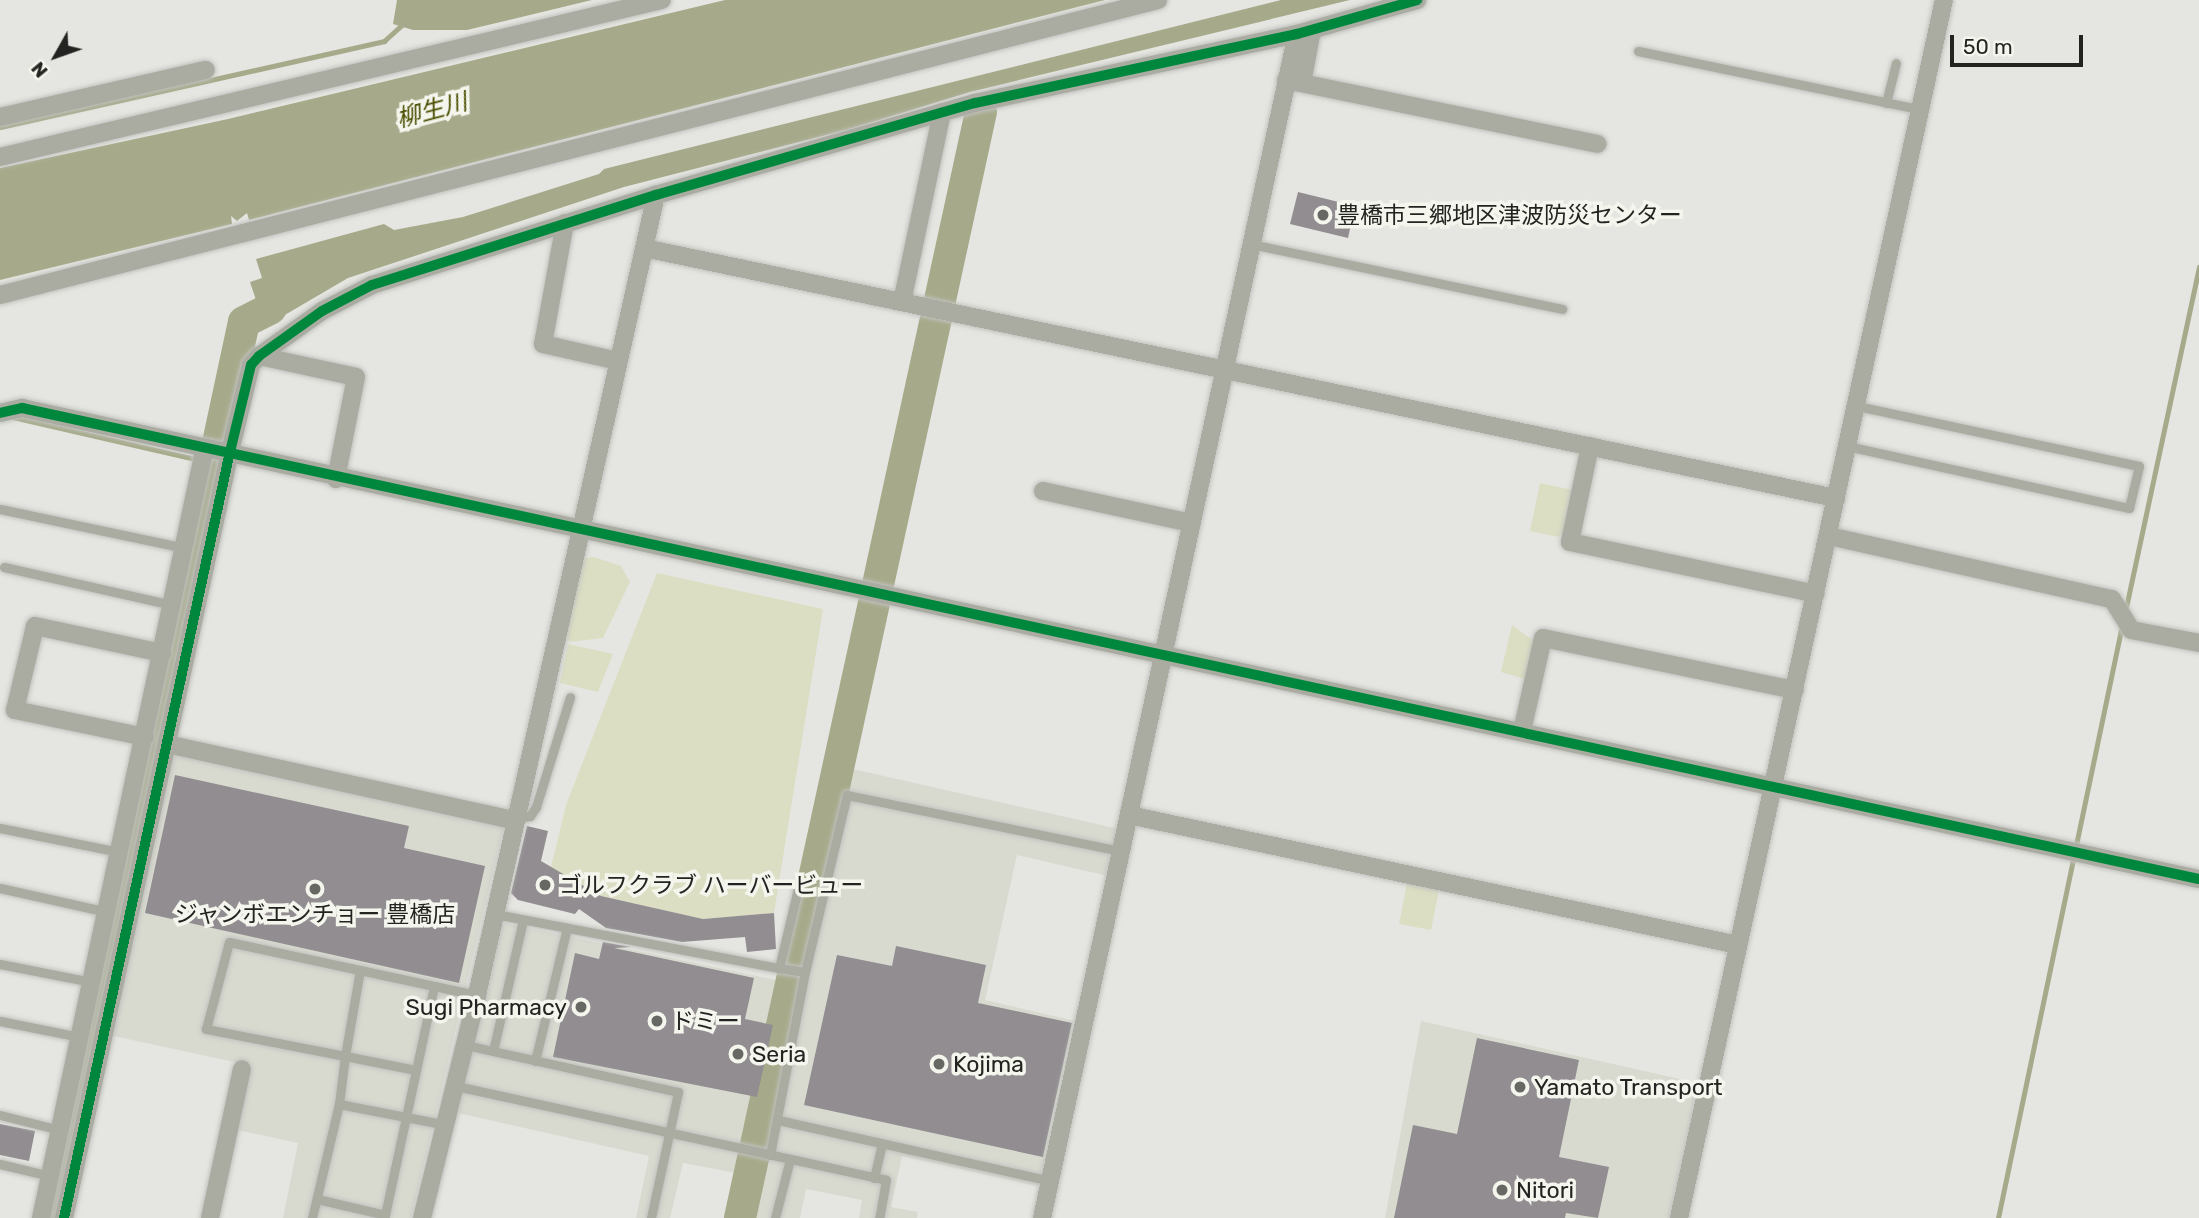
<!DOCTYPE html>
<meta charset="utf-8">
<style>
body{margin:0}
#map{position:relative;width:2199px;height:1218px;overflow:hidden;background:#e5e6e1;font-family:Rubik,"Noto Sans JP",sans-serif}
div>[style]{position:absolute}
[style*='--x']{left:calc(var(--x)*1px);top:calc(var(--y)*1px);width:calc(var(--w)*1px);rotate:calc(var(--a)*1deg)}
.built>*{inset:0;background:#d8dad0}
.green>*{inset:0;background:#dbdec3}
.water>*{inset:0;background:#a7aa8a}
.stream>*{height:5px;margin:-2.5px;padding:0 2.5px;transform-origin:2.5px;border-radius:2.5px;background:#a7aa8a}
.river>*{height:32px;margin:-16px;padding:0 16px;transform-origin:16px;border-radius:16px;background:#a7aa8a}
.building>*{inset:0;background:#918d91}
.roads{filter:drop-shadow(0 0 2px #c1c2bf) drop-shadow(0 0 2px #c1c2bf)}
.service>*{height:9px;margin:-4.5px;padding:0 4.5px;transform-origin:4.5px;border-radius:4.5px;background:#aaaba1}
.minor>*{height:18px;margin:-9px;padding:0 9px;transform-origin:9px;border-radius:9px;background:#aaaba1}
.cycleway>*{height:10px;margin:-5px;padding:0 5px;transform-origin:5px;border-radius:5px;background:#00873e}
.dots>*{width:19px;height:19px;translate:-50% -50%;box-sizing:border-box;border:4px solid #f4f5ed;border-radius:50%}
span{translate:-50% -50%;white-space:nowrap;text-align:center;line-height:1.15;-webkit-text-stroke:7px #f4f5ed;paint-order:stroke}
.poi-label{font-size:23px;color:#232421}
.left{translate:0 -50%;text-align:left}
.right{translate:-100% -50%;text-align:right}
.water-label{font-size:24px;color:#4a4e00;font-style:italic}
.north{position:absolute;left:21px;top:21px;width:70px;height:70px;-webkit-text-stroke:5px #f4f5ed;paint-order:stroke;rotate:230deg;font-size:19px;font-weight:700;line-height:28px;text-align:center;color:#232421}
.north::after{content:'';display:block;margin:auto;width:24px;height:32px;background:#232421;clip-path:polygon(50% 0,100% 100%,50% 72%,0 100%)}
.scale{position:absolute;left:1950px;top:35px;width:133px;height:32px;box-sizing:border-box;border:4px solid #232421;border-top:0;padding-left:9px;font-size:21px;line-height:24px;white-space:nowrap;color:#232421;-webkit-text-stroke:5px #f4f5ed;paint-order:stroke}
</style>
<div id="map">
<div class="built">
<div style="clip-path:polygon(171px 749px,504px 824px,411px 1218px,283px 1218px,298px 1143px,233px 1129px,248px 1065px,109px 1035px)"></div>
<div style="clip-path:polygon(844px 767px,1119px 829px,1108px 876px,1017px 855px,985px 1000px,1080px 1022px,1041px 1187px,902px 1156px,891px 1207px,918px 1212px,917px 1218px,859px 1218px,862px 1200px,806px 1189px,800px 1218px,746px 1218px,757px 1165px,748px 1164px,747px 1175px,683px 1163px,670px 1218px,636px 1218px,649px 1156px,458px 1113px,498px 929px,505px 923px,786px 982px,751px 1140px,764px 1144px)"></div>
<div style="clip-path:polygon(1421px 1021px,1702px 1084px,1673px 1218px,1385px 1218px)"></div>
</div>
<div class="green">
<div style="clip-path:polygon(1540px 483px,1572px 490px,1564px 533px,1558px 537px,1530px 531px)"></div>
<div style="clip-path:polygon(594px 557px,621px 566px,630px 582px,603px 638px,570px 642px,565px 636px,580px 559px)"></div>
<div style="clip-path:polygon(657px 573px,823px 609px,774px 913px,703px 919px,601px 896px,551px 867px,566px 805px)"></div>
<div style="clip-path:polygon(1512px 625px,1534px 641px,1525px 679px,1501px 672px)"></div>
<div style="clip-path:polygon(568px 644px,613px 654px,598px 692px,560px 683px)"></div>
<div style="clip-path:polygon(1407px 883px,1439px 890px,1431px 930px,1399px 924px)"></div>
</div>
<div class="water">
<div style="clip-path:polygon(397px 0,592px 0,467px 30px,413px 30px,393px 24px)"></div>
<div style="clip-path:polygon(725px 0,1105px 0,249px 220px,247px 213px,237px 221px,231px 216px,232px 224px,0 280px,0 168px,228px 119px)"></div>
<div style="clip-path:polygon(1281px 0,1350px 0,970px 92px,850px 129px,624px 187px,348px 278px,249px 336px,237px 332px,239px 312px,257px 303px,250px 282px,262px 278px,256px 259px,384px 224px,394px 230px,463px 217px,599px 174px,604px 169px)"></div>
</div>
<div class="stream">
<div style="--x:0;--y:127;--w:394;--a:-12.6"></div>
<div style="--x:384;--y:41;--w:27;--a:-42"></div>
<div style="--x:13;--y:417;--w:205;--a:13"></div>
<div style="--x:2125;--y:612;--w:353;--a:-77.9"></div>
<div style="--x:1998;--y:1218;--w:606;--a:-78.19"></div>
</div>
<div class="river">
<div style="--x:52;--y:1218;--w:916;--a:-77.91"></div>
<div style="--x:244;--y:322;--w:30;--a:-27"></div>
<div style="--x:740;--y:1218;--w:1132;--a:-77.71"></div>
</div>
<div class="building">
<div style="clip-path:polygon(1298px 192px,1355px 206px,1348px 238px,1290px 224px)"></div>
<div style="clip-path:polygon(175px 775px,409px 826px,404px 848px,485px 866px,459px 983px,145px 913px)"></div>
<div style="clip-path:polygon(527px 826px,548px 831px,541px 861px,601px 896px,703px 919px,774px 913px,776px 949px,747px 952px,745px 937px,682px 942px,606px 928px,579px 909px,575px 914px,518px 900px,511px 893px)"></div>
<div style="clip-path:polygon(603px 942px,631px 947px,614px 948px,754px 978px,745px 1019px,773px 1025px,757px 1097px,553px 1057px,575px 953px,599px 959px)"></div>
<div style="clip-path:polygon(896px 946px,986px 965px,978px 1003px,1072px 1023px,1043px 1157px,804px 1105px,837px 955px,892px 966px)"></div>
<div style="clip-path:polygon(1477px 1038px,1579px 1060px,1559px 1157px,1609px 1167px,1598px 1218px,1566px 1213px,1565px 1218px,1394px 1218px,1413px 1125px,1457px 1134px)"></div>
<div style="clip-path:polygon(0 1124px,35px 1131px,29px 1161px,0 1155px)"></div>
</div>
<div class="roads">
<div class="service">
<div style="--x:1638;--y:51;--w:287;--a:11.7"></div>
<div style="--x:1886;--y:103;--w:41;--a:-76"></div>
<div style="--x:1251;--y:244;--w:318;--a:11.8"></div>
<div style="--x:1847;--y:446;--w:289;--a:12.4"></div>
<div style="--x:2129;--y:508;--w:43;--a:-76.6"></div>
<div style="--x:2139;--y:466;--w:289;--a:-168"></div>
<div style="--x:0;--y:509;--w:189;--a:11.9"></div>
<div style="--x:4;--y:567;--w:172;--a:12.7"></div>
<div style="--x:516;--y:818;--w:14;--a:-8"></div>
<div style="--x:530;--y:816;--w:11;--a:-56"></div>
<div style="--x:536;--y:807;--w:115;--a:-72.8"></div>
<div style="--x:0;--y:828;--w:121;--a:11.4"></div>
<div style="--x:0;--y:888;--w:110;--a:12.6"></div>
<div style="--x:495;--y:914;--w:289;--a:10.8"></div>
<div style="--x:779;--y:968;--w:86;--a:-76.6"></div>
<div style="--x:0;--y:964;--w:94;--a:11.1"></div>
<div style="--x:779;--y:968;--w:26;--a:9"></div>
<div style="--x:360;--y:970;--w:87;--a:99.9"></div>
<div style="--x:345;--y:1056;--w:72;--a:11.2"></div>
<div style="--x:0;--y:1021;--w:82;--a:11.3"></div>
<div style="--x:466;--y:1045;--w:217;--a:12.5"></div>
<div style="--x:678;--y:1092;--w:129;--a:102.1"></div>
<div style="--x:493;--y:1051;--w:134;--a:-77.1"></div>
<div style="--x:535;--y:1061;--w:137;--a:-76.5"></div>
<div style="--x:456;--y:1086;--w:440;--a:12.3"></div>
<div style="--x:886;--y:1180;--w:39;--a:100"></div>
<div style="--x:339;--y:1104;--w:110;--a:11"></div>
<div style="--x:0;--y:1115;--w:62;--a:14"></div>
<div style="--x:778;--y:1120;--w:279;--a:12.6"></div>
<div style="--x:770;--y:1155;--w:186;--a:-79.2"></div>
<div style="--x:805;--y:972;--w:182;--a:-76.7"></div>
<div style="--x:847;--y:795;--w:280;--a:11.6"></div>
<div style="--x:0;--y:1164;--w:51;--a:13.5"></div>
<div style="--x:874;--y:1178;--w:35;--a:-77"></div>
<div style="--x:317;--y:1199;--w:70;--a:13.2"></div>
<div style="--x:385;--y:1215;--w:234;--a:-77.9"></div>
<div style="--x:312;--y:1218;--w:117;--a:-76.7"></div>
<div style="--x:339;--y:1104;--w:48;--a:-82.9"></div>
<div style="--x:345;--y:1056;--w:142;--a:-169"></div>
<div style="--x:206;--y:1029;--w:90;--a:-75.2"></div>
<div style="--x:229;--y:942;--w:254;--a:12.1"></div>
<div style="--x:775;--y:1218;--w:61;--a:-75.7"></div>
</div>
<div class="minor">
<div style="--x:1286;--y:80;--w:318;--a:11.6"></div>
<div style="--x:1302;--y:83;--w:54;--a:-79.3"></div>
<div style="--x:0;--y:117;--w:211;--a:-12.9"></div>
<div style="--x:0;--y:157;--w:680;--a:-13.34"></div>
<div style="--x:565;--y:223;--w:123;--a:100.3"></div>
<div style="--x:543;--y:344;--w:77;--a:12.8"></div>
<div style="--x:644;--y:248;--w:1218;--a:11.85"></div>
<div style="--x:0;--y:295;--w:1195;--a:-14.29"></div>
<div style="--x:902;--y:302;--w:194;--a:-78.1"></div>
<div style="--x:259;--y:356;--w:99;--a:12.2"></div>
<div style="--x:356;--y:377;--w:104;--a:101.1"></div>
<div style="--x:0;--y:413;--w:23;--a:-13"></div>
<div style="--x:22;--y:408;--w:2227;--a:12.21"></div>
<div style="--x:1590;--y:446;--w:98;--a:101.8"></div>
<div style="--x:1570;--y:542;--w:251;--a:11.9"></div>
<div style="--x:1043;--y:491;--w:151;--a:12.2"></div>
<div style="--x:1829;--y:536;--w:290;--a:12.6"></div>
<div style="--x:2112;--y:599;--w:36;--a:58"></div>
<div style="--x:2131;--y:630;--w:69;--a:10.8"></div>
<div style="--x:1522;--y:731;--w:95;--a:-77.3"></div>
<div style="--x:1543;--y:638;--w:257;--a:11.7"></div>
<div style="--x:145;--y:737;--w:133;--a:-168.3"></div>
<div style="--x:15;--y:710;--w:86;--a:-76.6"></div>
<div style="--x:35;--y:626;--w:130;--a:12"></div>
<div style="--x:167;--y:744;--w:357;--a:12.4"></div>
<div style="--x:1129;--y:815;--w:623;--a:12.05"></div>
<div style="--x:41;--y:1218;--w:784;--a:-78"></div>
<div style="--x:64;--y:1218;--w:780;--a:-77.78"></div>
<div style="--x:229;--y:456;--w:94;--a:-76.4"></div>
<div style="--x:251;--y:365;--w:12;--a:-48"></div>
<div style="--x:259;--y:356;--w:77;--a:-35.5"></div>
<div style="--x:322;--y:311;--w:56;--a:-27.5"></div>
<div style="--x:372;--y:285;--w:298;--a:-17.6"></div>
<div style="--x:656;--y:195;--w:332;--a:-16.1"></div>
<div style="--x:975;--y:103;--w:329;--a:-12.1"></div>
<div style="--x:1297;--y:34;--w:125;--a:-15.8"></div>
<div style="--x:210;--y:1218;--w:152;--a:-77.9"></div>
<div style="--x:422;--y:1218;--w:230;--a:-76.1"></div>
<div style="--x:477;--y:995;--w:820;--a:-77.39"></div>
<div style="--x:1042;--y:1218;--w:1211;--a:-77.85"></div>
<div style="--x:1679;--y:1218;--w:1246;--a:-77.73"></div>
</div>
</div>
<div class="cycleway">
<div style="--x:0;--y:413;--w:23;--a:-13"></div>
<div style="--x:22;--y:408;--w:2227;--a:12.21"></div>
<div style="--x:64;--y:1218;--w:780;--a:-77.78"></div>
<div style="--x:229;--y:456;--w:94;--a:-76.4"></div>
<div style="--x:251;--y:365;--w:12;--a:-48"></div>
<div style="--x:259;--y:356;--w:77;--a:-35.5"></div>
<div style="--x:322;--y:311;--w:56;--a:-27.5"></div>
<div style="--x:372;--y:285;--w:298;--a:-17.6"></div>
<div style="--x:656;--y:195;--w:332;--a:-16.1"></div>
<div style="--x:975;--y:103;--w:329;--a:-12.1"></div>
<div style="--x:1297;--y:34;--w:125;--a:-15.8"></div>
</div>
<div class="dots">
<div style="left:1323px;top:215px;background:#676864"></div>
<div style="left:545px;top:885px;background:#676864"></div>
<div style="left:315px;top:889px;background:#676864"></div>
<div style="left:581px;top:1007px;background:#676864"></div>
<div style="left:657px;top:1021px;background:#676864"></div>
<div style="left:738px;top:1054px;background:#676864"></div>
<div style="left:939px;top:1064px;background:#676864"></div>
<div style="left:1520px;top:1087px;background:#676864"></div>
<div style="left:1502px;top:1190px;background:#676864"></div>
</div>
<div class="poi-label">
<span class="left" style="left:1337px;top:215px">豊橋市三郷地区津波防災センター</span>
<span class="left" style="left:559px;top:885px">ゴルフクラブ ハーバービュー</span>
<span style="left:315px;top:914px">ジャンボエンチョー 豊橋店</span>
<span class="right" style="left:567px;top:1007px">Sugi Pharmacy</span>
<span class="left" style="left:671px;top:1021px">ドミー</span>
<span class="left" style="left:752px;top:1054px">Seria</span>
<span class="left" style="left:953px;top:1064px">Kojima</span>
<span class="left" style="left:1534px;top:1087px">Yamato Transport</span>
<span class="left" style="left:1516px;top:1190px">Nitori</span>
</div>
<div class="water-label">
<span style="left:432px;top:111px;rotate:-15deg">柳生川</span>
</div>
<div class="north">N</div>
<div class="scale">50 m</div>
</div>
